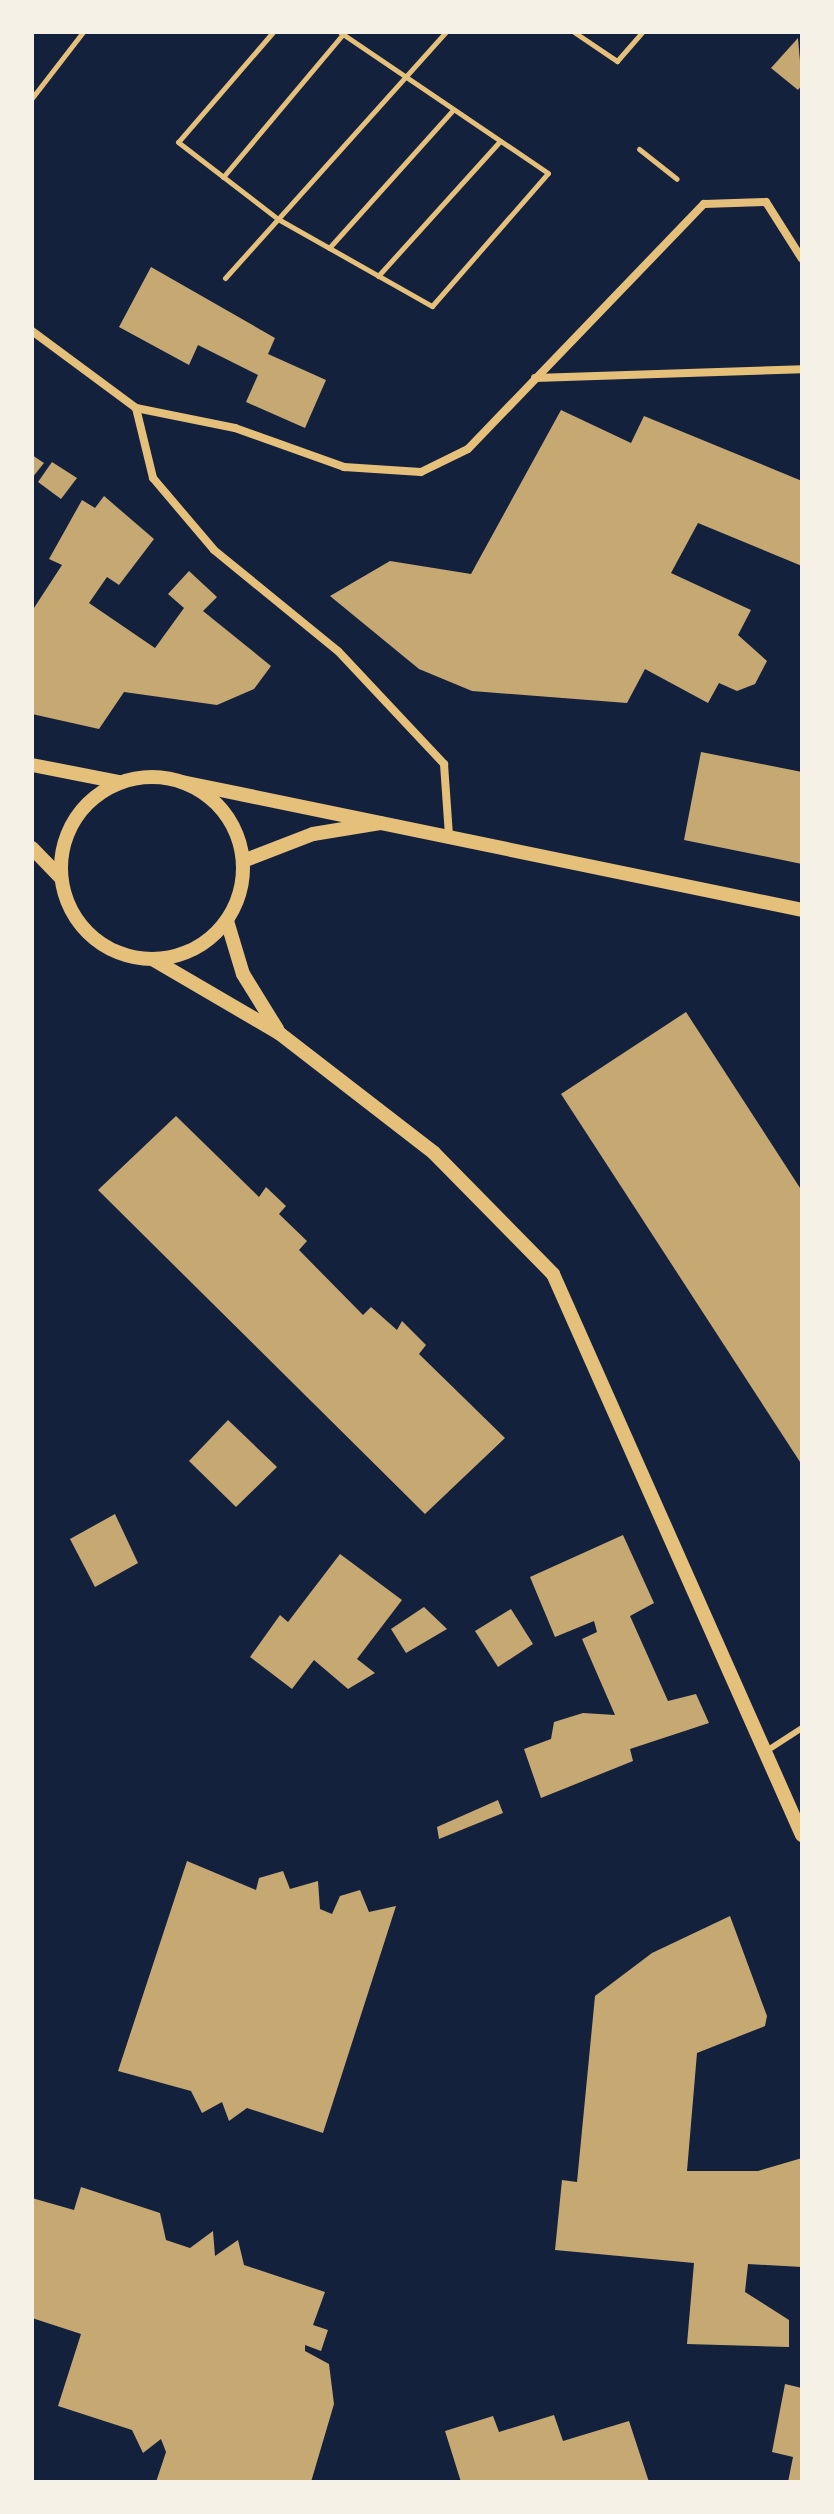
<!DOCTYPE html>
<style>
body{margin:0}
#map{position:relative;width:834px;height:2514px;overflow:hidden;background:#14213d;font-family:"Varela Round",sans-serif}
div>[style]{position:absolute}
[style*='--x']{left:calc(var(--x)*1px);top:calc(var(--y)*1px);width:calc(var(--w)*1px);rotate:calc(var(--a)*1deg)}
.building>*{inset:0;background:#c6a872}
.path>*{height:5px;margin:-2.5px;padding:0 2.5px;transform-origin:2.5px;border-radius:2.5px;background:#e5c07b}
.service>*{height:6px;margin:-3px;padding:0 3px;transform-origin:3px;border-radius:3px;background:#e5c07b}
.minor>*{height:8px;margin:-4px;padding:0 4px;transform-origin:4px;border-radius:4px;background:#e5c07b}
.tertiary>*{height:14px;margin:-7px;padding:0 7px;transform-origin:7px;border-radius:7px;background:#e5c07b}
.tertiary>.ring{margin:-7px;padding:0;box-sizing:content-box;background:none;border:14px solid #e5c07b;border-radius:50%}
span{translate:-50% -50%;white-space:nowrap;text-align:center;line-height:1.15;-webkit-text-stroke:7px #f6f1e7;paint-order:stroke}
.frame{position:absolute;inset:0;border:34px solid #f6f1e7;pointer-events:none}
</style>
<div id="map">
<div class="building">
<div style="clip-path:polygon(798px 38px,802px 85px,798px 90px,771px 68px)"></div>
<div style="clip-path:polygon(151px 267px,275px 338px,268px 354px,326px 380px,305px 428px,246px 402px,258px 375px,198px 345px,189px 365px,119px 327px)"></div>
<div style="clip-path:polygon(561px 410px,631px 443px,644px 416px,802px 481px,802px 566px,698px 523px,671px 573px,751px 610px,738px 635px,767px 661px,755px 684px,737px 691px,719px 683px,708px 703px,645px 669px,627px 703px,472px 691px,419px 669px,330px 596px,390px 561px,471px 574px)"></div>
<div style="clip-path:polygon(32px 455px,44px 463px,32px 478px)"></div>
<div style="clip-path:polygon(52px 462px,77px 478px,61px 499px,38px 482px)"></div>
<div style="clip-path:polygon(104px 496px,154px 539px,119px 585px,107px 577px,89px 603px,155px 648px,184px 608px,168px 594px,189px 571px,217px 597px,203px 611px,271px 666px,254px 689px,217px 705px,124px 692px,99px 729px,32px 714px,32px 611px,62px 565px,49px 559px,82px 500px,95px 508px)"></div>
<div style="clip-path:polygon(701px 752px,802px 772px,802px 864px,684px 840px)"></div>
<div style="clip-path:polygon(686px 1012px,802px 1191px,802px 1465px,561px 1094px)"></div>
<div style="clip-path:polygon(176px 1116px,259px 1197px,266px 1187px,286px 1206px,279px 1214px,307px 1241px,299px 1250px,363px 1315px,371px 1307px,397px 1330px,402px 1321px,426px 1345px,419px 1354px,505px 1438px,425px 1514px,98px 1190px)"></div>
<div style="clip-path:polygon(228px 1420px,277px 1467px,236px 1507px,189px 1461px)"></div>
<div style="clip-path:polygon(115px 1514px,138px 1563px,95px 1587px,70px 1539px)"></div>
<div style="clip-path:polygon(623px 1535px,654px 1603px,630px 1616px,668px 1701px,696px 1694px,709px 1723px,630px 1749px,633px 1761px,541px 1798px,524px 1749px,551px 1739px,554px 1722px,583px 1713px,615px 1715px,582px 1639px,597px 1632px,594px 1621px,555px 1637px,530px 1577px)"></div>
<div style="clip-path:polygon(340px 1554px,402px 1600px,357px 1659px,375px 1673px,348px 1689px,314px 1660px,292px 1689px,250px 1657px,280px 1615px,288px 1622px)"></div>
<div style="clip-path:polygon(424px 1607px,447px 1629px,406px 1653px,391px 1629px)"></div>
<div style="clip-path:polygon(511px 1609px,533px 1644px,498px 1667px,475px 1631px)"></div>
<div style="clip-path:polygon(498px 1800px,503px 1813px,439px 1839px,437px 1827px)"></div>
<div style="clip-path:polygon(187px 1861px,256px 1890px,259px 1878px,283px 1871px,290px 1889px,318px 1881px,320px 1909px,332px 1914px,340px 1896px,360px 1890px,369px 1912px,396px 1906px,323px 2133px,247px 2108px,229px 2121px,222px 2102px,202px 2113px,191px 2091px,118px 2071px)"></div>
<div style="clip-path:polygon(730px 1916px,767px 2016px,765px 2026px,697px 2053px,687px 2171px,758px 2171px,802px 2158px,802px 2267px,748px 2264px,745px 2292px,789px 2320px,789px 2347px,687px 2344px,694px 2263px,555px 2250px,562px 2180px,577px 2182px,595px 1996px,652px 1953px)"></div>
<div style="clip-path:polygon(81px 2187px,160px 2213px,166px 2240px,190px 2248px,213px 2231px,215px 2256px,238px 2240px,244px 2265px,325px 2292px,313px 2325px,328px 2330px,321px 2351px,305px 2345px,305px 2351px,329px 2364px,334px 2404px,311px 2482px,156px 2482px,166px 2452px,161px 2439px,143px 2453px,132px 2430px,58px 2406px,81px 2334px,32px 2318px,32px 2198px,74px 2210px)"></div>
<div style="clip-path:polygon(785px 2384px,802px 2388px,802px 2482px,788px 2482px,793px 2457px,772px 2452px)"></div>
<div style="clip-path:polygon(554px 2415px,563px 2441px,629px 2421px,649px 2482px,461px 2482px,445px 2431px,493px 2416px,499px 2432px)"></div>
</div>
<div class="path">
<div style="--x:273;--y:32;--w:145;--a:130.8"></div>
<div style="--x:178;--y:142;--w:126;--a:37.6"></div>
<div style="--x:278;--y:219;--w:177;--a:29.5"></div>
<div style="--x:432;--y:306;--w:176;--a:-48.9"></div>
<div style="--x:548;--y:173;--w:251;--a:-145.9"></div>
<div style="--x:574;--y:32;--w:52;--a:34"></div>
<div style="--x:617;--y:61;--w:38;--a:-49"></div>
<div style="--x:32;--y:98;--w:83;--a:-52.3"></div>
<div style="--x:639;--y:149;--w:48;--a:38.3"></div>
<div style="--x:223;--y:177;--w:187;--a:-50"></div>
<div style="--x:329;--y:248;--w:186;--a:-48.1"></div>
<div style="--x:378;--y:276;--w:182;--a:-47.9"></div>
<div style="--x:225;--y:278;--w:331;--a:-48.1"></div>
</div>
<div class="service">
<div style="--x:768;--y:1750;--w:40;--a:-32.9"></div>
</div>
<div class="minor">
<div style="--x:32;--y:331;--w:129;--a:36.5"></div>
<div style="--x:136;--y:408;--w:101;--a:11.4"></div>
<div style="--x:235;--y:428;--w:116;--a:19.7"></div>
<div style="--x:344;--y:467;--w:77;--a:3.7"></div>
<div style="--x:421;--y:472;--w:52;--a:-26.1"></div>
<div style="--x:468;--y:449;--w:340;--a:-46.1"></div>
<div style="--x:704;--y:204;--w:62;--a:-1.8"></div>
<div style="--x:766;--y:202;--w:67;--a:57.7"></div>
<div style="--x:535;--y:378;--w:267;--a:-1.9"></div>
<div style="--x:136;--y:408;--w:72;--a:76.3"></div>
<div style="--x:153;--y:478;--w:94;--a:49.7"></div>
<div style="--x:214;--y:550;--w:160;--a:39.2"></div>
<div style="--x:338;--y:651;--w:155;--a:46.8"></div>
<div style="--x:444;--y:764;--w:72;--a:86"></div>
</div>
<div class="tertiary">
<div style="--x:32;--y:765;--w:89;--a:11.1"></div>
<div class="ring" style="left:61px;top:777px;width:168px;height:168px"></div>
<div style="--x:182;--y:782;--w:633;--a:11.66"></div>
<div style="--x:32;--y:848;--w:42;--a:46"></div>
<div style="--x:243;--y:861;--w:75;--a:-21.1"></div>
<div style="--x:313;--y:834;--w:68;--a:-9.3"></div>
<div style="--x:227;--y:921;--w:55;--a:73.2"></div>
<div style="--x:243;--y:974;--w:65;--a:58.3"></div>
<div style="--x:154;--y:960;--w:145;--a:30.3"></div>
<div style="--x:279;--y:1033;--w:196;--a:37.7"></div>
<div style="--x:434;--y:1153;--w:170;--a:45.5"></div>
<div style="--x:553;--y:1274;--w:614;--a:66.07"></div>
</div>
<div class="frame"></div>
</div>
